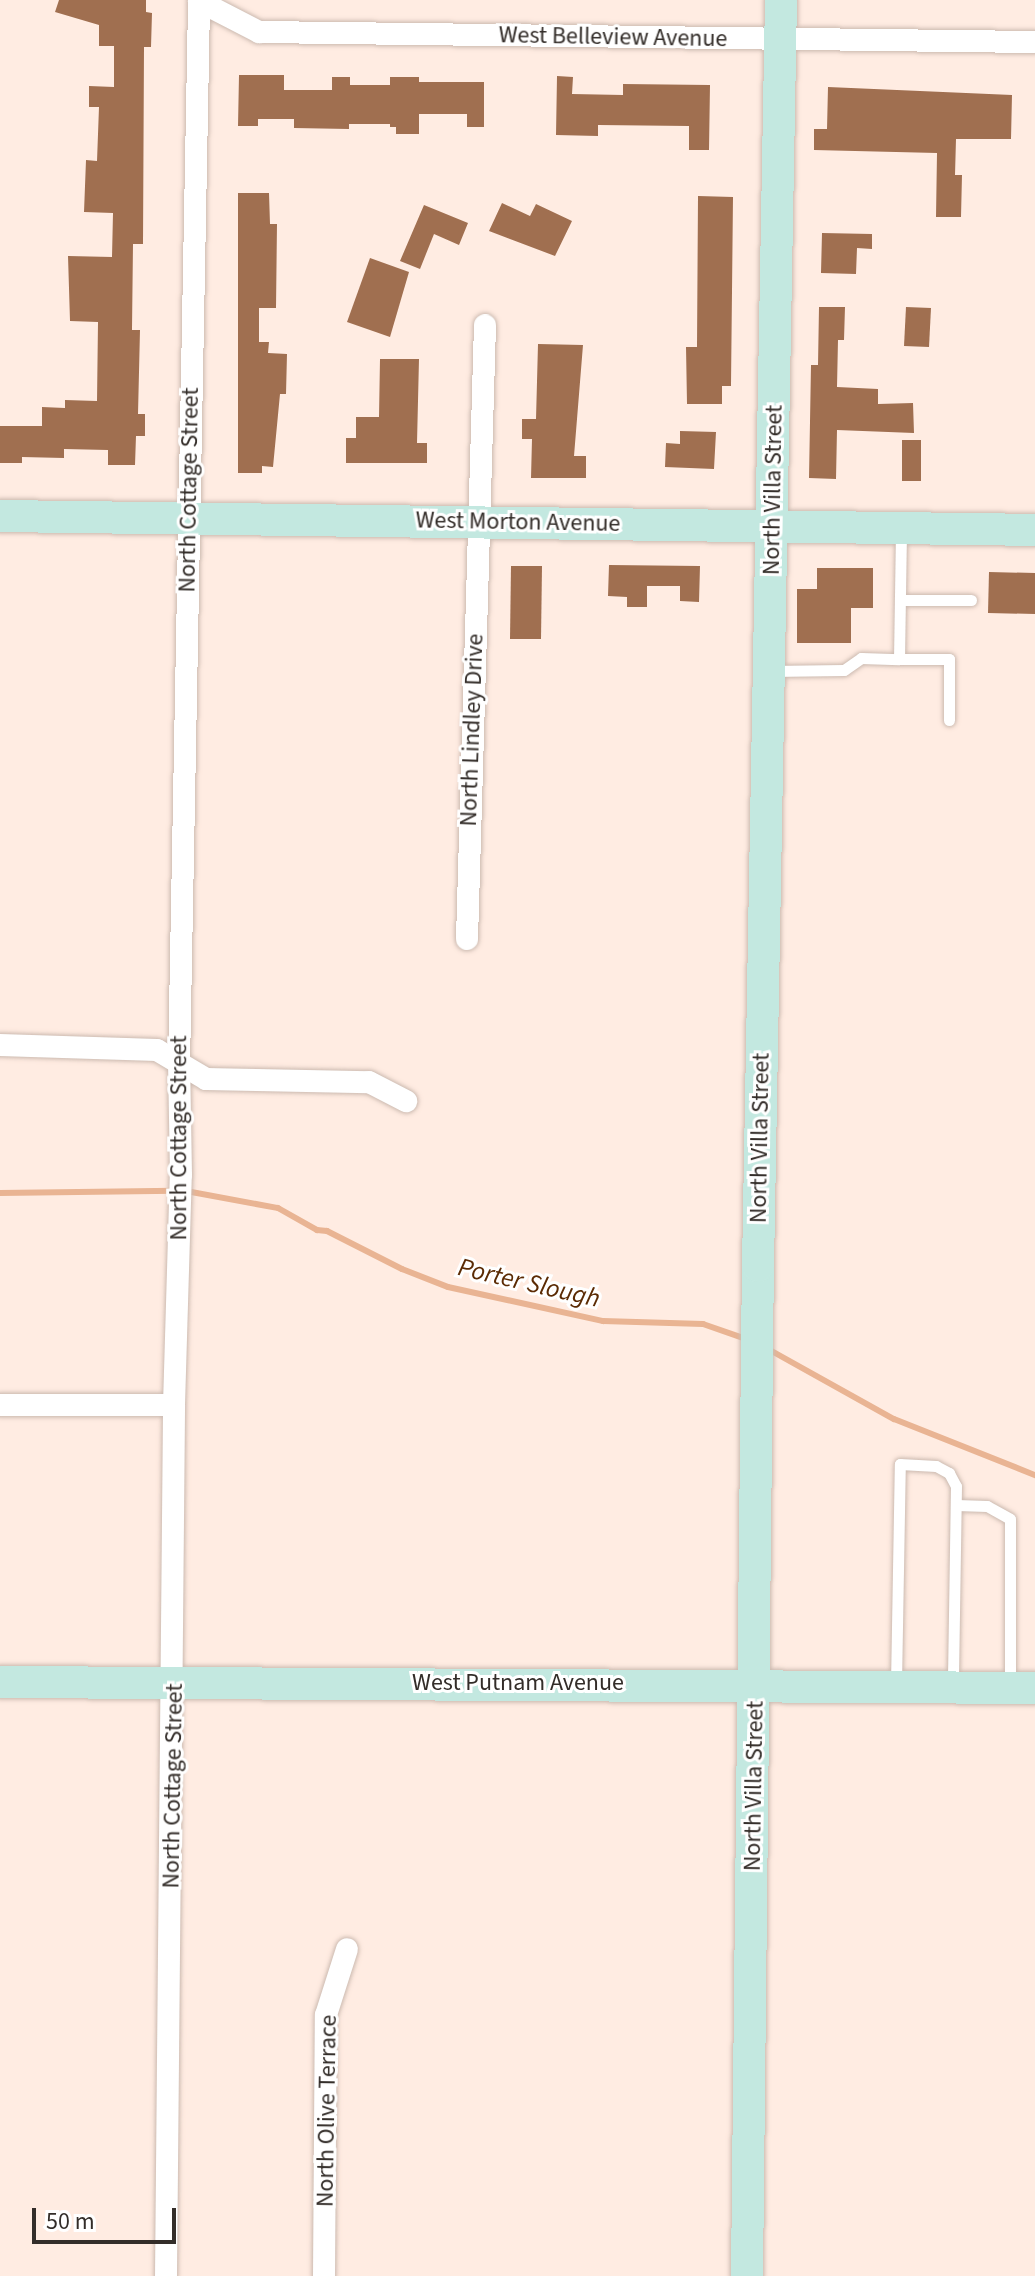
<!DOCTYPE html>
<style>
body{margin:0}
#map{position:relative;width:1035px;height:2276px;overflow:hidden;background:#ffece2;font-family:"Source Sans 3",sans-serif}
div>[style]{position:absolute}
[style*='--x']{left:calc(var(--x)*1px);top:calc(var(--y)*1px);width:calc(var(--w)*1px);rotate:calc(var(--a)*1deg)}
.stream>*{height:6px;margin:-3px;padding:0 3px;transform-origin:3px;border-radius:3px;background:#e9b493}
.building>*{inset:0;background:#a06f50}
.roads{filter:drop-shadow(0 0 2px #ccbab0) drop-shadow(0 0 2px #ccbab0)}
.lane>*{height:11px;margin:-5.5px;padding:0 5.5px;transform-origin:5.5px;border-radius:5.5px;background:#fff}
.street>*{height:22px;margin:-11px;padding:0 11px;transform-origin:11px;border-radius:11px;background:#fff}
.secondary>*{height:32px;margin:-16px;padding:0 16px;transform-origin:16px;border-radius:16px;background:#c3e8e0}
span{translate:-50% -50%;white-space:nowrap;text-align:center;line-height:1.15;-webkit-text-stroke:6px #fff;paint-order:stroke}
.street-label{font-size:24px;color:#332d29}
.water-label{font-size:26px;color:#5b2b04;font-style:italic}
.scale{position:absolute;left:32px;top:2208px;width:144px;height:36px;box-sizing:border-box;border:4px solid #332d29;border-top:0;padding-left:10px;font-size:24px;line-height:28px;white-space:nowrap;color:#332d29;-webkit-text-stroke:6px #fff;paint-order:stroke}
</style>
<div id="map">
<div class="stream">
<div style="--x:186;--y:1191;--w:94;--a:10.5"></div>
<div style="--x:278;--y:1208;--w:45;--a:29.4"></div>
<div style="--x:317;--y:1230;--w:10;--a:6"></div>
<div style="--x:327;--y:1231;--w:84;--a:26.9"></div>
<div style="--x:402;--y:1269;--w:49;--a:21.4"></div>
<div style="--x:448;--y:1287;--w:159;--a:12.4"></div>
<div style="--x:603;--y:1321;--w:100;--a:1.7"></div>
<div style="--x:703;--y:1324;--w:46;--a:19.2"></div>
<div style="--x:0;--y:1193;--w:175;--a:-0.7"></div>
<div style="--x:768;--y:1349;--w:144;--a:29.1"></div>
<div style="--x:894;--y:1419;--w:152;--a:21.7"></div>
</div>
<div class="building">
<div style="clip-path:polygon(59px 0,146px 0,146px 12px,152px 13px,151px 47px,144px 47px,143px 244px,133px 244px,132px 330px,140px 330px,138px 414px,145px 414px,145px 436px,136px 436px,135px 465px,108px 465px,108px 450px,64px 449px,64px 458px,22px 457px,22px 463px,0 463px,0 426px,42px 426px,42px 407px,65px 408px,65px 400px,97px 401px,98px 322px,70px 321px,68px 256px,112px 257px,113px 213px,84px 212px,86px 160px,97px 161px,99px 107px,89px 107px,89px 86px,114px 87px,114px 46px,99px 46px,99px 25px,55px 12px)"></div>
<div style="clip-path:polygon(239px 75px,284px 75px,284px 90px,332px 90px,332px 77px,350px 77px,350px 85px,390px 85px,390px 77px,419px 77px,419px 82px,484px 82px,484px 127px,467px 127px,467px 114px,419px 114px,419px 134px,396px 134px,396px 127px,390px 127px,390px 124px,349px 124px,349px 129px,294px 128px,294px 119px,258px 119px,258px 126px,238px 126px)"></div>
<div style="clip-path:polygon(557px 76px,573px 77px,572px 94px,623px 95px,623px 84px,710px 85px,709px 150px,689px 150px,689px 126px,598px 125px,598px 136px,556px 135px)"></div>
<div style="clip-path:polygon(828px 87px,1012px 95px,1011px 139px,956px 139px,955px 175px,962px 175px,961px 217px,936px 217px,937px 153px,814px 150px,814px 129px,827px 129px)"></div>
<div style="clip-path:polygon(238px 193px,269px 193px,270px 224px,277px 224px,276px 308px,259px 308px,259px 342px,269px 342px,268px 353px,287px 354px,286px 394px,280px 394px,273px 467px,262px 466px,262px 473px,238px 473px)"></div>
<div style="clip-path:polygon(698px 196px,733px 197px,731px 386px,722px 386px,722px 404px,687px 404px,686px 347px,697px 347px)"></div>
<div style="clip-path:polygon(502px 203px,530px 216px,536px 204px,572px 221px,555px 256px,489px 231px)"></div>
<div style="clip-path:polygon(424px 205px,468px 223px,459px 245px,434px 234px,420px 269px,400px 261px)"></div>
<div style="clip-path:polygon(822px 233px,872px 234px,872px 249px,857px 248px,856px 274px,821px 273px)"></div>
<div style="clip-path:polygon(370px 258px,409px 272px,390px 337px,347px 322px)"></div>
<div style="clip-path:polygon(819px 307px,845px 307px,844px 340px,838px 340px,837px 387px,878px 389px,878px 404px,913px 403px,914px 433px,837px 430px,836px 479px,809px 478px,811px 365px,818px 365px)"></div>
<div style="clip-path:polygon(906px 307px,931px 308px,929px 347px,904px 346px)"></div>
<div style="clip-path:polygon(538px 344px,583px 345px,574px 456px,586px 456px,586px 478px,531px 478px,532px 439px,522px 439px,522px 419px,536px 419px)"></div>
<div style="clip-path:polygon(380px 359px,419px 359px,417px 443px,427px 443px,427px 463px,346px 463px,346px 438px,356px 438px,356px 417px,379px 417px)"></div>
<div style="clip-path:polygon(680px 431px,716px 432px,714px 469px,665px 467px,666px 443px,680px 444px)"></div>
<div style="clip-path:polygon(902px 440px,921px 440px,921px 481px,902px 481px)"></div>
<div style="clip-path:polygon(609px 565px,700px 566px,699px 602px,680px 601px,680px 586px,647px 586px,647px 607px,627px 607px,627px 597px,608px 596px)"></div>
<div style="clip-path:polygon(511px 566px,542px 566px,541px 639px,510px 639px)"></div>
<div style="clip-path:polygon(817px 568px,873px 568px,873px 608px,851px 608px,851px 643px,797px 643px,797px 589px,817px 589px)"></div>
<div style="clip-path:polygon(989px 572px,1035px 573px,1035px 614px,988px 613px)"></div>
</div>
<div class="roads">
<div class="lane">
<div style="--x:900;--y:600;--w:71;--a:0"></div>
<div style="--x:899;--y:659;--w:50;--a:0"></div>
<div style="--x:949;--y:659;--w:61;--a:90"></div>
<div style="--x:770;--y:671;--w:74;--a:-0.8"></div>
<div style="--x:844;--y:670;--w:21;--a:-35"></div>
<div style="--x:861;--y:658;--w:38;--a:2"></div>
<div style="--x:899;--y:659;--w:126;--a:-89.1"></div>
<div style="--x:956;--y:1505;--w:31;--a:2"></div>
<div style="--x:987;--y:1506;--w:26;--a:29"></div>
<div style="--x:1010;--y:1519;--w:165;--a:90"></div>
<div style="--x:896;--y:1684;--w:220;--a:-89"></div>
<div style="--x:900;--y:1464;--w:36;--a:3"></div>
<div style="--x:936;--y:1466;--w:15;--a:28"></div>
<div style="--x:949;--y:1473;--w:15;--a:62"></div>
<div style="--x:956;--y:1486;--w:197;--a:90.9"></div>
</div>
<div class="street">
<div style="--x:199;--y:1;--w:68;--a:27.3"></div>
<div style="--x:259;--y:32;--w:776;--a:0.74"></div>
<div style="--x:467;--y:939;--w:614;--a:-88.32"></div>
<div style="--x:0;--y:1045;--w:157;--a:1.8"></div>
<div style="--x:157;--y:1050;--w:57;--a:30.6"></div>
<div style="--x:206;--y:1079;--w:163;--a:1.1"></div>
<div style="--x:369;--y:1082;--w:42;--a:27.2"></div>
<div style="--x:0;--y:1405;--w:174;--a:0"></div>
<div style="--x:166;--y:2276;--w:871;--a:-89.47"></div>
<div style="--x:174;--y:1405;--w:230;--a:-88.3"></div>
<div style="--x:181;--y:1175;--w:110;--a:-91"></div>
<div style="--x:179;--y:1065;--w:1065;--a:-88.92"></div>
<div style="--x:324;--y:2276;--w:261;--a:-89.6"></div>
<div style="--x:326;--y:2015;--w:69;--a:-72.3"></div>
</div>
<div class="secondary">
<div style="--x:0;--y:516;--w:1035;--a:0.77"></div>
<div style="--x:0;--y:1682;--w:1035;--a:0.33"></div>
<div style="--x:747;--y:2276;--w:1010;--a:-89.38"></div>
<div style="--x:758;--y:1266;--w:1266;--a:-88.96"></div>
</div>
</div>
<div class="street-label">
<span style="left:613px;top:37px;rotate:1deg">West Belleview Avenue</span>
<span style="left:189px;top:490px;rotate:-89deg">North Cottage Street</span>
<span style="left:773px;top:490px;rotate:-89deg">North Villa Street</span>
<span style="left:518px;top:522px;rotate:1deg">West Morton Avenue</span>
<span style="left:472px;top:730px;rotate:-88deg">North Lindley Drive</span>
<span style="left:179px;top:1138px;rotate:-90deg">North Cottage Street</span>
<span style="left:760px;top:1138px;rotate:-89deg">North Villa Street</span>
<span style="left:518px;top:1683px">West Putnam Avenue</span>
<span style="left:173px;top:1786px;rotate:-89deg">North Cottage Street</span>
<span style="left:754px;top:1786px;rotate:-89deg">North Villa Street</span>
<span style="left:327px;top:2111px;rotate:-89deg">North Olive Terrace</span>
</div>
<div class="water-label">
<span style="left:529px;top:1283px;rotate:13deg">Porter Slough</span>
</div>
<div class="scale">50 m</div>
</div>
